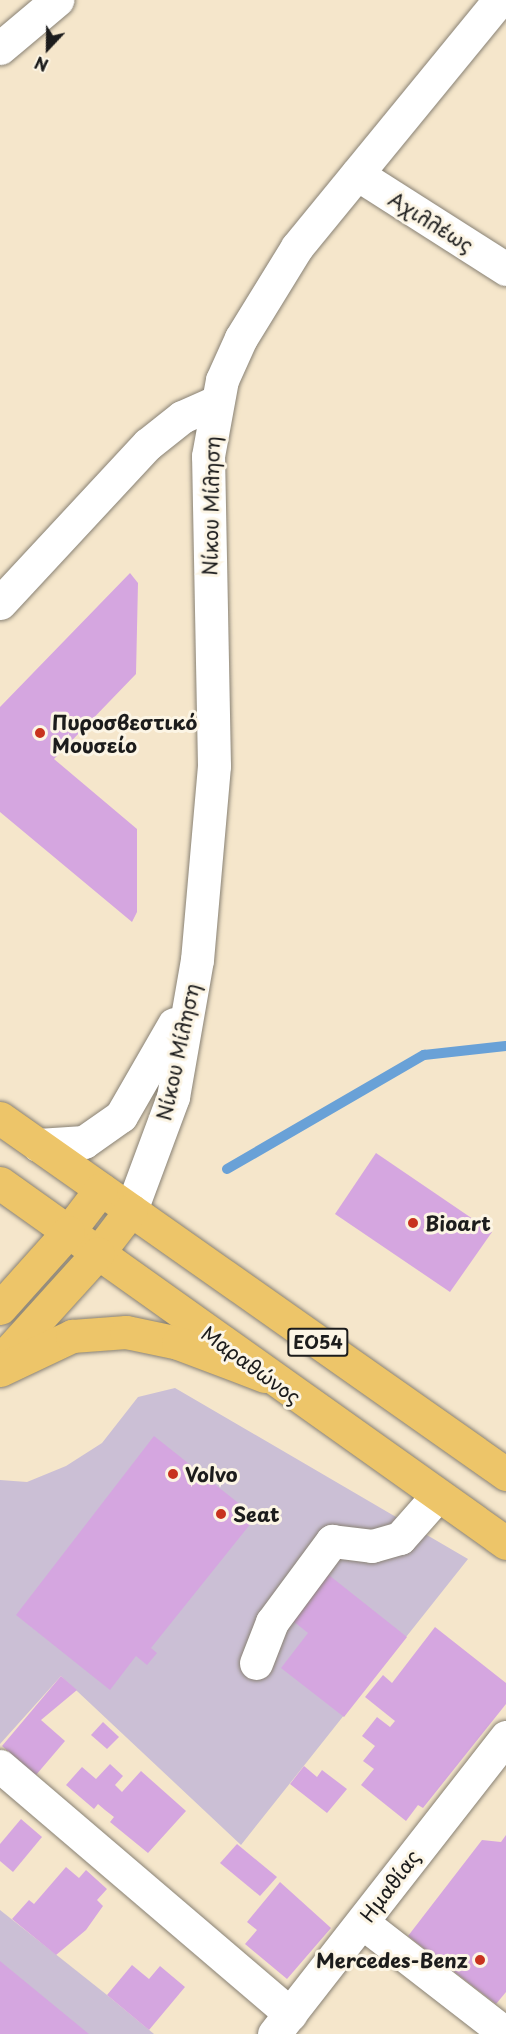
<!DOCTYPE html>
<meta charset="utf-8">
<style>
body{margin:0}
#map{position:relative;width:506px;height:2034px;overflow:hidden;background:#f5e6cb;font-family:"Playpen Sans",sans-serif}
div>[style]{position:absolute}
[style*='--x']{left:calc(var(--x)*1px);top:calc(var(--y)*1px);width:calc(var(--w)*1px);rotate:calc(var(--a)*1deg)}
.industrial>*{inset:0;background:#cbbfd5}
.stream>*{height:10px;margin:-5px;padding:0 5px;transform-origin:5px;border-radius:5px;background:#69a1d7}
.building>*{inset:0;background:#d5a6e0}
.roads{filter:drop-shadow(0 0 2px #888174) drop-shadow(0 0 2px #888174)}
.minor>*{height:33px;margin:-16.5px;padding:0 16.5px;transform-origin:16.5px;border-radius:16.5px;background:#fff}
.major>*{height:33px;margin:-16.5px;padding:0 16.5px;transform-origin:16.5px;border-radius:16.5px;background:#edc569}
.highway>*{height:33px;margin:-16.5px;padding:0 16.5px;transform-origin:16.5px;border-radius:16.5px;background:#edc569}
.dots>*{width:16px;height:16px;translate:-50% -50%;box-sizing:border-box;border:3px solid #fcf5e5;border-radius:50%}
span{translate:-50% -50%;white-space:nowrap;text-align:center;line-height:1.15;-webkit-text-stroke:6px #fcf5e5;paint-order:stroke}
.shield-label span{padding:2px 4px;background:#fcf5e5;border:2px solid;border-radius:4px;-webkit-text-stroke-width:0}
.shield-label{font-size:18px;color:#1c1c1c;font-weight:700}
.street-label{font-size:20px;color:#1c1c1c}
.poi-label{font-size:20px;color:#1c1c1c;font-weight:700}
.left{translate:0 -50%;text-align:left}
.right{translate:-100% -50%;text-align:right}
.north{position:absolute;left:18px;top:18px;width:60px;height:60px;-webkit-text-stroke:4px #fcf5e5;paint-order:stroke;rotate:202deg;font-size:16px;font-weight:700;line-height:24px;text-align:center;color:#1c1c1c}
.north::after{content:'';display:block;margin:auto;width:21px;height:27px;background:#1c1c1c;clip-path:polygon(50% 0,100% 100%,50% 72%,0 100%)}
</style>
<div id="map">
<div class="industrial">
<div style="clip-path:polygon(175px 1388px,468px 1559px,241px 1845px,61px 1676px,0 1744px,0 1480px,27px 1482px,66px 1466px,102px 1443px,138px 1397px)"></div>
<div style="clip-path:polygon(0 1910px,107px 1995px,154px 2034px,0 2034px)"></div>
</div>
<div class="stream">
<div style="--x:227;--y:1169;--w:228;--a:-30.1"></div>
<div style="--x:424;--y:1055;--w:82;--a:-6.3"></div>
</div>
<div class="building">
<div style="clip-path:polygon(130px 573px,138px 583px,136px 674px,54px 759px,137px 829px,137px 912px,132px 922px,0 812px,0 707px)"></div>
<div style="clip-path:polygon(376px 1153px,492px 1232px,450px 1292px,335px 1214px)"></div>
<div style="clip-path:polygon(154px 1436px,256px 1517px,151px 1648px,157px 1653px,147px 1665px,136px 1656px,110px 1690px,16px 1615px)"></div>
<div style="clip-path:polygon(325px 1572px,407px 1637px,344px 1717px,281px 1668px,308px 1633px,288px 1617px)"></div>
<div style="clip-path:polygon(435px 1627px,506px 1683px,506px 1704px,423px 1808px,418px 1805px,406px 1821px,361px 1785px,374px 1769px,363px 1761px,375px 1746px,362px 1736px,377px 1717px,390px 1727px,395px 1721px,365px 1697px,383px 1675px,392px 1683px)"></div>
<div style="clip-path:polygon(61px 1676px,77px 1690px,41px 1720px,65px 1741px,36px 1775px,2px 1746px)"></div>
<div style="clip-path:polygon(103px 1722px,119px 1737px,107px 1749px,91px 1735px)"></div>
<div style="clip-path:polygon(110px 1764px,123px 1776px,115px 1785px,122px 1792px,141px 1771px,186px 1811px,148px 1853px,110px 1822px,114px 1817px,105px 1810px,98px 1804px,94px 1809px,66px 1785px,82px 1767px,96px 1779px)"></div>
<div style="clip-path:polygon(304px 1766px,317px 1777px,322px 1770px,347px 1789px,327px 1813px,290px 1784px)"></div>
<div style="clip-path:polygon(21px 1819px,42px 1837px,13px 1872px,0 1861px,0 1844px)"></div>
<div style="clip-path:polygon(506px 1835px,506px 1992px,496px 2004px,408px 1936px,482px 1840px,501px 1842px)"></div>
<div style="clip-path:polygon(237px 1844px,277px 1877px,260px 1896px,220px 1863px)"></div>
<div style="clip-path:polygon(66px 1867px,79px 1878px,86px 1870px,107px 1889px,97px 1900px,103px 1906px,86px 1930px,56px 1955px,12px 1919px,29px 1900px,34px 1904px)"></div>
<div style="clip-path:polygon(280px 1882px,331px 1928px,287px 1979px,245px 1944px,257px 1930px,247px 1922px)"></div>
<div style="clip-path:polygon(0 1961px,89px 2034px,0 2034px)"></div>
<div style="clip-path:polygon(132px 1965px,149px 1979px,160px 1966px,185px 1987px,149px 2030px,107px 1995px)"></div>
</div>
<div class="roads">
<div class="minor">
<div style="--x:0;--y:48;--w:75;--a:-40.1"></div>
<div style="--x:357;--y:174;--w:177;--a:32.5"></div>
<div style="--x:0;--y:603;--w:217;--a:-47.1"></div>
<div style="--x:148;--y:444;--w:43;--a:-38.5"></div>
<div style="--x:182;--y:417;--w:37;--a:-24"></div>
<div style="--x:38;--y:1145;--w:46;--a:-3.7"></div>
<div style="--x:84;--y:1142;--w:45;--a:-35.1"></div>
<div style="--x:121;--y:1116;--w:106;--a:-60.1"></div>
<div style="--x:131;--y:1210;--w:121;--a:-69.6"></div>
<div style="--x:173;--y:1097;--w:139;--a:-80.1"></div>
<div style="--x:197;--y:960;--w:195;--a:-85"></div>
<div style="--x:214;--y:766;--w:310;--a:-91.1"></div>
<div style="--x:208;--y:456;--w:77;--a:-79.6"></div>
<div style="--x:222;--y:380;--w:46;--a:-65.7"></div>
<div style="--x:241;--y:338;--w:107;--a:-58.4"></div>
<div style="--x:297;--y:247;--w:319;--a:-50.7"></div>
<div style="--x:256;--y:1663;--w:44;--a:-68.7"></div>
<div style="--x:272;--y:1622;--w:101;--a:-53.5"></div>
<div style="--x:332;--y:1541;--w:40;--a:7.1"></div>
<div style="--x:372;--y:1546;--w:29;--a:-16"></div>
<div style="--x:400;--y:1538;--w:56;--a:-48.6"></div>
<div style="--x:0;--y:1766;--w:382;--a:40.5"></div>
<div style="--x:363;--y:1923;--w:180;--a:37.8"></div>
<div style="--x:274;--y:2034;--w:377;--a:-52"></div>
</div>
<div class="major">
<div style="--x:0;--y:1118;--w:619;--a:35.13"></div>
<div style="--x:0;--y:1183;--w:621;--a:35.43"></div>
<div style="--x:68;--y:1232;--w:54;--a:-52.5"></div>
<div style="--x:98;--y:1253;--w:54;--a:-52.5"></div>
</div>
<div class="highway">
<div style="--x:0;--y:1308;--w:102;--a:-48.2"></div>
<div style="--x:1;--y:1360;--w:144;--a:-47.8"></div>
<div style="--x:0;--y:1370;--w:80;--a:-25.3"></div>
<div style="--x:72;--y:1336;--w:54;--a:-4.2"></div>
<div style="--x:126;--y:1332;--w:53;--a:11.9"></div>
<div style="--x:178;--y:1343;--w:93;--a:20.8"></div>
</div>
</div>
<div class="dots">
<div style="left:40px;top:733px;background:#c8321e"></div>
<div style="left:413px;top:1223px;background:#c8321e"></div>
<div style="left:173px;top:1474px;background:#c8321e"></div>
<div style="left:221px;top:1514px;background:#c8321e"></div>
<div style="left:480px;top:1960px;background:#c8321e"></div>
</div>
<div class="shield-label">
<span style="left:318px;top:1342px">ΕΟ54</span>
</div>
<div class="street-label">
<span style="left:431px;top:222px;rotate:32deg">Αχιλλέως</span>
<span style="left:211px;top:506px;rotate:-89deg">Νίκου Μίληση</span>
<span style="left:178px;top:1052px;rotate:-78deg">Νίκου Μίληση</span>
<span style="left:251px;top:1365px;rotate:36deg">Μαραθώνος</span>
<span style="left:390px;top:1886px;rotate:-53deg">Ημαθίας</span>
</div>
<div class="poi-label">
<span class="left" style="left:52px;top:734px">Πυροσβεστικό<br>Μουσείο</span>
<span class="left" style="left:425px;top:1223px">Bioart</span>
<span class="left" style="left:185px;top:1474px">Volvo</span>
<span class="left" style="left:233px;top:1514px">Seat</span>
<span class="right" style="left:468px;top:1960px">Mercedes-Benz</span>
</div>
<div class="north">N</div>
</div>
